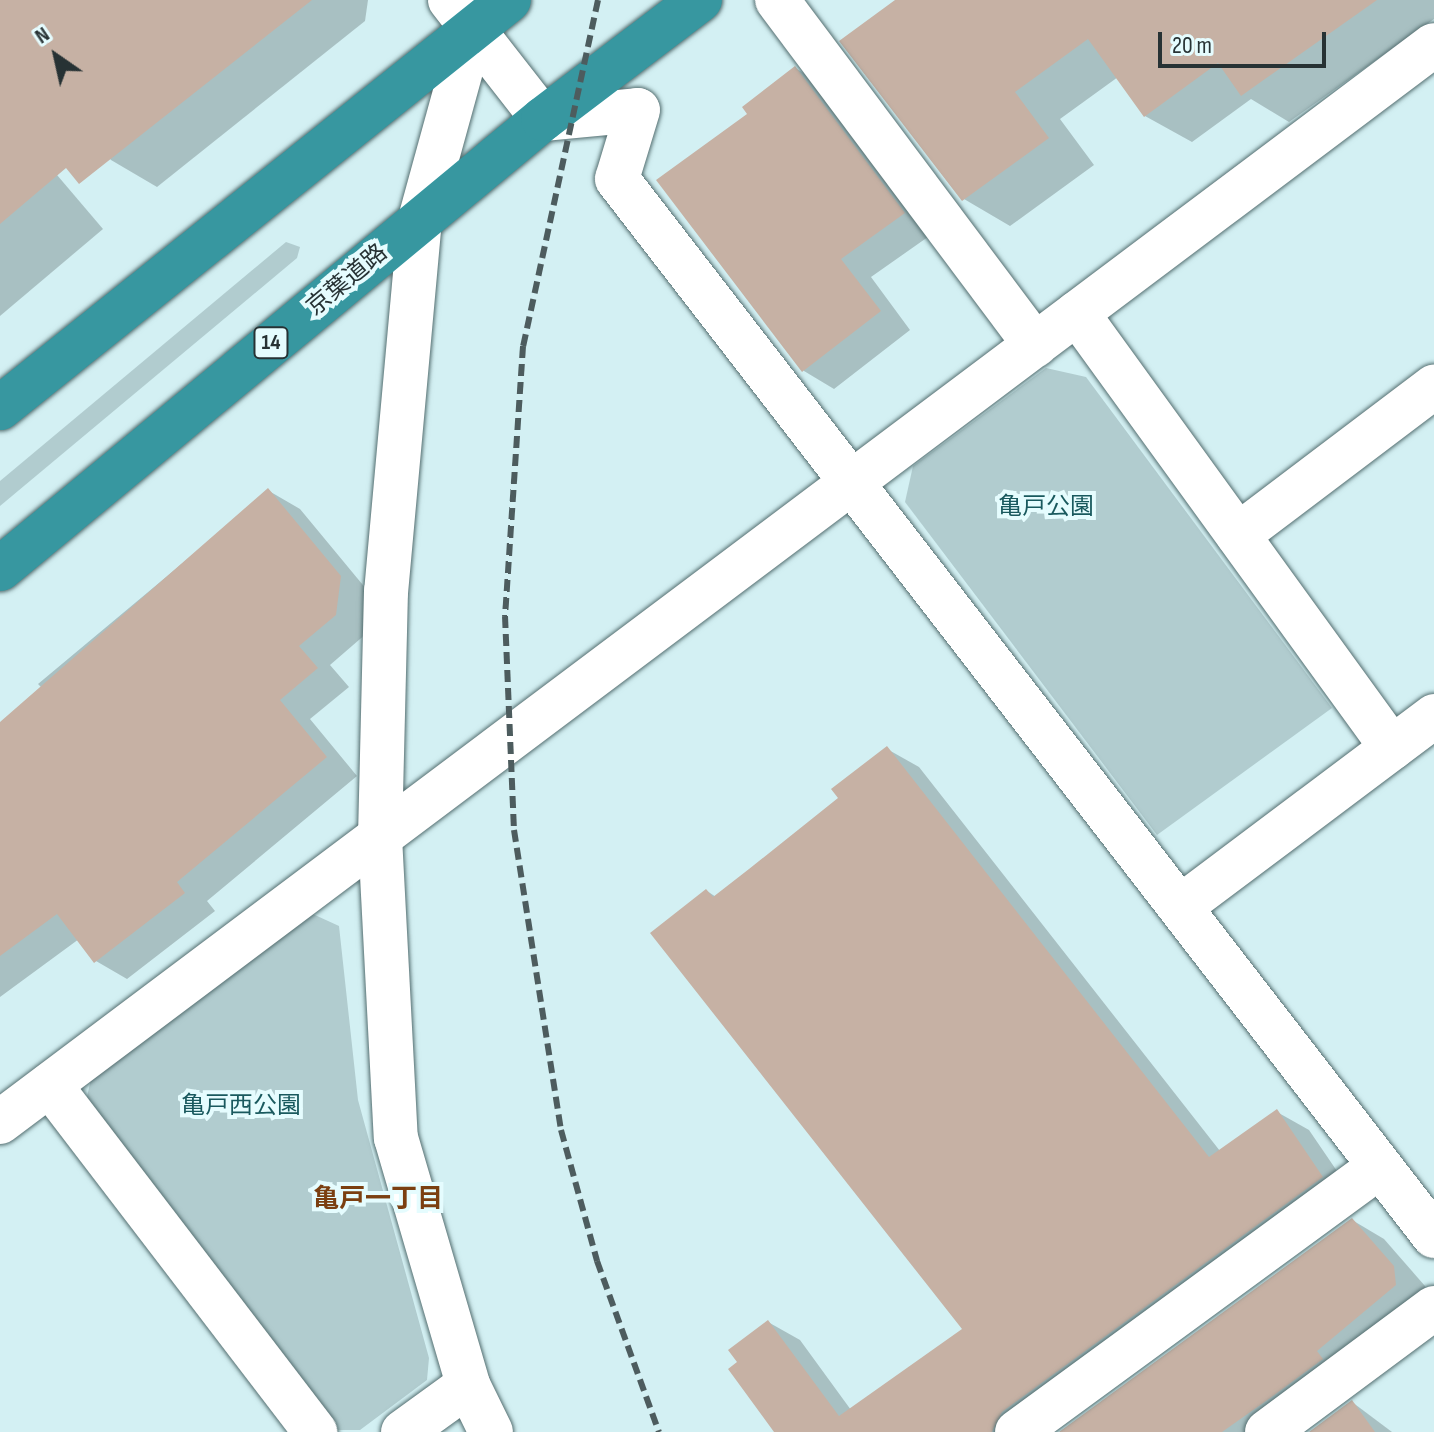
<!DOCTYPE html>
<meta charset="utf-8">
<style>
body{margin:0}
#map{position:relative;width:1434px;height:1432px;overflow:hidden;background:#d3f0f3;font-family:"Sofia Sans Condensed","Noto Sans JP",sans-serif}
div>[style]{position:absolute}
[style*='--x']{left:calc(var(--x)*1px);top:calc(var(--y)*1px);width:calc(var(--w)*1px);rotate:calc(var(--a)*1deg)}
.green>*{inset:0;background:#b1cccf}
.shadow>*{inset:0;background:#0003}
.building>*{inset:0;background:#c6b1a4}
.roads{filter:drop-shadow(0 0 2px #546e70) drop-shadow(0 0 2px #546e70)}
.minor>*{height:44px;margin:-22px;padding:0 22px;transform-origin:22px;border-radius:22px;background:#fff}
.highway>*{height:44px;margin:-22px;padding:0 22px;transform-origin:22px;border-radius:22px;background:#3797a0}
.rail>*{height:6px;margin-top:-3px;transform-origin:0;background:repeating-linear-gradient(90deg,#4d5c5e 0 12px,transparent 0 18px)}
span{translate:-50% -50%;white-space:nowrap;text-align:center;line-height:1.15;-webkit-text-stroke:8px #e5fcfe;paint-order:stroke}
.shield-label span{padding:2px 6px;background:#e5fcfe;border:2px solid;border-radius:6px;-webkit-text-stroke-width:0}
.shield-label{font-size:22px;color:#273234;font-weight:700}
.street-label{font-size:24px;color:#273234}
.park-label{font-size:24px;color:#19595e}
.neighbourhood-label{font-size:26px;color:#7b3f11;font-weight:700}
.north{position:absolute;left:16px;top:16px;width:80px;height:80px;-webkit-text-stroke:6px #e5fcfe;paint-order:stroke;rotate:326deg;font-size:22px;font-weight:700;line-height:32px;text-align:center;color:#273234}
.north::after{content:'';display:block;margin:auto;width:28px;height:36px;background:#273234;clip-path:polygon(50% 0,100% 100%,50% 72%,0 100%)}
.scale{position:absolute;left:1158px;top:32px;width:168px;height:36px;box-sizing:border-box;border:4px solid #273234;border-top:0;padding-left:10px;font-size:24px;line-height:28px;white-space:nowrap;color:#273234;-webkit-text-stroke:6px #e5fcfe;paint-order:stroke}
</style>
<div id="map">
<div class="green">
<div style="clip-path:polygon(286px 242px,300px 247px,297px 258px,0 506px,0 481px)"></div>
<div style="clip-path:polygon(1046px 368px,1086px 377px,1332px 708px,1157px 835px,905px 502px,913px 466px)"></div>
<div style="clip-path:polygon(304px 910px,339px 926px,358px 1100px,429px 1358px,427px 1380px,360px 1430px,337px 1430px,87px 1097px,92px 1074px)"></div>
</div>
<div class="shadow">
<div style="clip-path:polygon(0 0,368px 0,365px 21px,157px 187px,111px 160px,0 18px)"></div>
<div style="clip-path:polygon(896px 0,1434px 0,1434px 19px,1289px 122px,1251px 99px,1192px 142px,1145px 116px,1118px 77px,1060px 119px,1094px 165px,1010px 226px,964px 199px)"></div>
<div style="clip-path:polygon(795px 68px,826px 86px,935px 232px,871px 277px,910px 330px,834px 389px,804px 371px,750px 114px)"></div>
<div style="clip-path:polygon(0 108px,103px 229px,0 316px)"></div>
<div style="clip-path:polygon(269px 491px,300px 509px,372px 596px,367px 633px,330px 665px,349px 687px,310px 719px,357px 776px,207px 901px,215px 911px,127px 979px,96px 961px,79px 939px,0 997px,0 726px,44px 690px,38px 684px)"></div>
<div style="clip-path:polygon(887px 749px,919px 767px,1220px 1151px,1277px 1112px,1309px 1130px,1354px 1196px,1032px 1432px,777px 1432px,740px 1363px,768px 1322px,800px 1340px,851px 1410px,965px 1329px,707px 891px,716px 897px,841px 798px)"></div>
<div style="clip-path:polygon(1352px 1220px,1384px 1239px,1425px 1286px,1427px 1304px,1283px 1432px,1063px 1432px)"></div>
<div style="clip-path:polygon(1352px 1402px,1392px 1432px,1310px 1432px)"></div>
</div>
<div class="building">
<div style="clip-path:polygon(0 0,312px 0,79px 184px,66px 168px,0 224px)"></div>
<div style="clip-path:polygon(895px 0,1377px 0,1241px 96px,1218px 63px,1144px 117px,1088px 39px,1015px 92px,1049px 138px,962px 201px,839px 41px)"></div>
<div style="clip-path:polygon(795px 66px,905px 213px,841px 259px,881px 311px,802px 372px,656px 180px,747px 114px,742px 107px)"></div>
<div style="clip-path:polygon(268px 488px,341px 576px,336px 615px,299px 646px,318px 668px,280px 700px,327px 757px,177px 882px,185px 893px,94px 963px,57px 914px,0 956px,0 722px)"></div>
<div style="clip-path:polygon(887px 746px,1209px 1157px,1277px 1109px,1323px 1177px,1002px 1412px,992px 1432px,774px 1432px,728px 1369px,737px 1362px,728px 1350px,768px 1320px,839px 1416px,962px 1329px,650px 933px,706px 889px,713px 897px,749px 869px,838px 798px,831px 789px)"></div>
<div style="clip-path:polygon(1352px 1218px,1394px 1266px,1396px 1285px,1317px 1351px,1323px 1359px,1273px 1396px,1222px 1432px,1059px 1432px)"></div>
<div style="clip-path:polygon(1352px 1400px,1375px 1432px,1309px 1432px)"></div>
</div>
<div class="roads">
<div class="minor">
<div style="--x:450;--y:0;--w:151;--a:52"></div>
<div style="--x:543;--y:119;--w:95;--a:-5.4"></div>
<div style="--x:638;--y:110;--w:72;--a:106.9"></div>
<div style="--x:617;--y:179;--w:1336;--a:52.3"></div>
<div style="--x:777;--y:0;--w:431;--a:53.2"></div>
<div style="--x:473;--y:27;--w:199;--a:105.4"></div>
<div style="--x:420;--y:219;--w:374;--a:95.2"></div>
<div style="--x:386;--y:591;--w:246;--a:91.4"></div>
<div style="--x:380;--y:837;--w:301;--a:87"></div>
<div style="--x:396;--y:1138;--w:257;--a:73.7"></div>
<div style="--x:468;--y:1385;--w:52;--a:63.9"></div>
<div style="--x:1077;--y:313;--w:537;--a:54.09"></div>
<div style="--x:1238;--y:535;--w:246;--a:-37.1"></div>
<div style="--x:1180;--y:907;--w:318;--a:-36.9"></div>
<div style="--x:50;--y:1085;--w:437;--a:52.6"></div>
<div style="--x:0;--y:1122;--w:1793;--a:-36.91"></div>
<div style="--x:403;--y:1432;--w:80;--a:-35.9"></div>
<div style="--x:1017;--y:1432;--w:449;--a:-36.2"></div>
<div style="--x:1267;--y:1432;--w:208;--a:-36.6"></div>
</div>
<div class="highway">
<div style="--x:0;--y:408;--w:652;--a:-38.71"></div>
<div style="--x:0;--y:569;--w:705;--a:-39.65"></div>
<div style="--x:543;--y:119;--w:197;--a:-37.2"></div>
</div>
</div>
<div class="rail">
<div style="--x:598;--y:0;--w:354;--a:102.2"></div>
<div style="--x:523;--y:346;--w:271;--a:93.8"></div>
<div style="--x:505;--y:616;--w:214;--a:87.6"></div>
<div style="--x:514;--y:830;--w:304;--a:81.1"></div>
<div style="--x:561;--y:1130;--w:136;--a:74.6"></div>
<div style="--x:597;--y:1261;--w:182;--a:70.1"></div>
</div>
<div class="shield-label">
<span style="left:271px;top:343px">14</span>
</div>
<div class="street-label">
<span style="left:347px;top:280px;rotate:-40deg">京葉道路</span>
</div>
<div class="park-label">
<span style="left:1046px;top:507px">亀戸公園</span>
<span style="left:241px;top:1106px">亀戸西公園</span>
</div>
<div class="neighbourhood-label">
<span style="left:378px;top:1200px">亀戸一丁目</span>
</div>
<div class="north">N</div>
<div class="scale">20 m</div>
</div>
